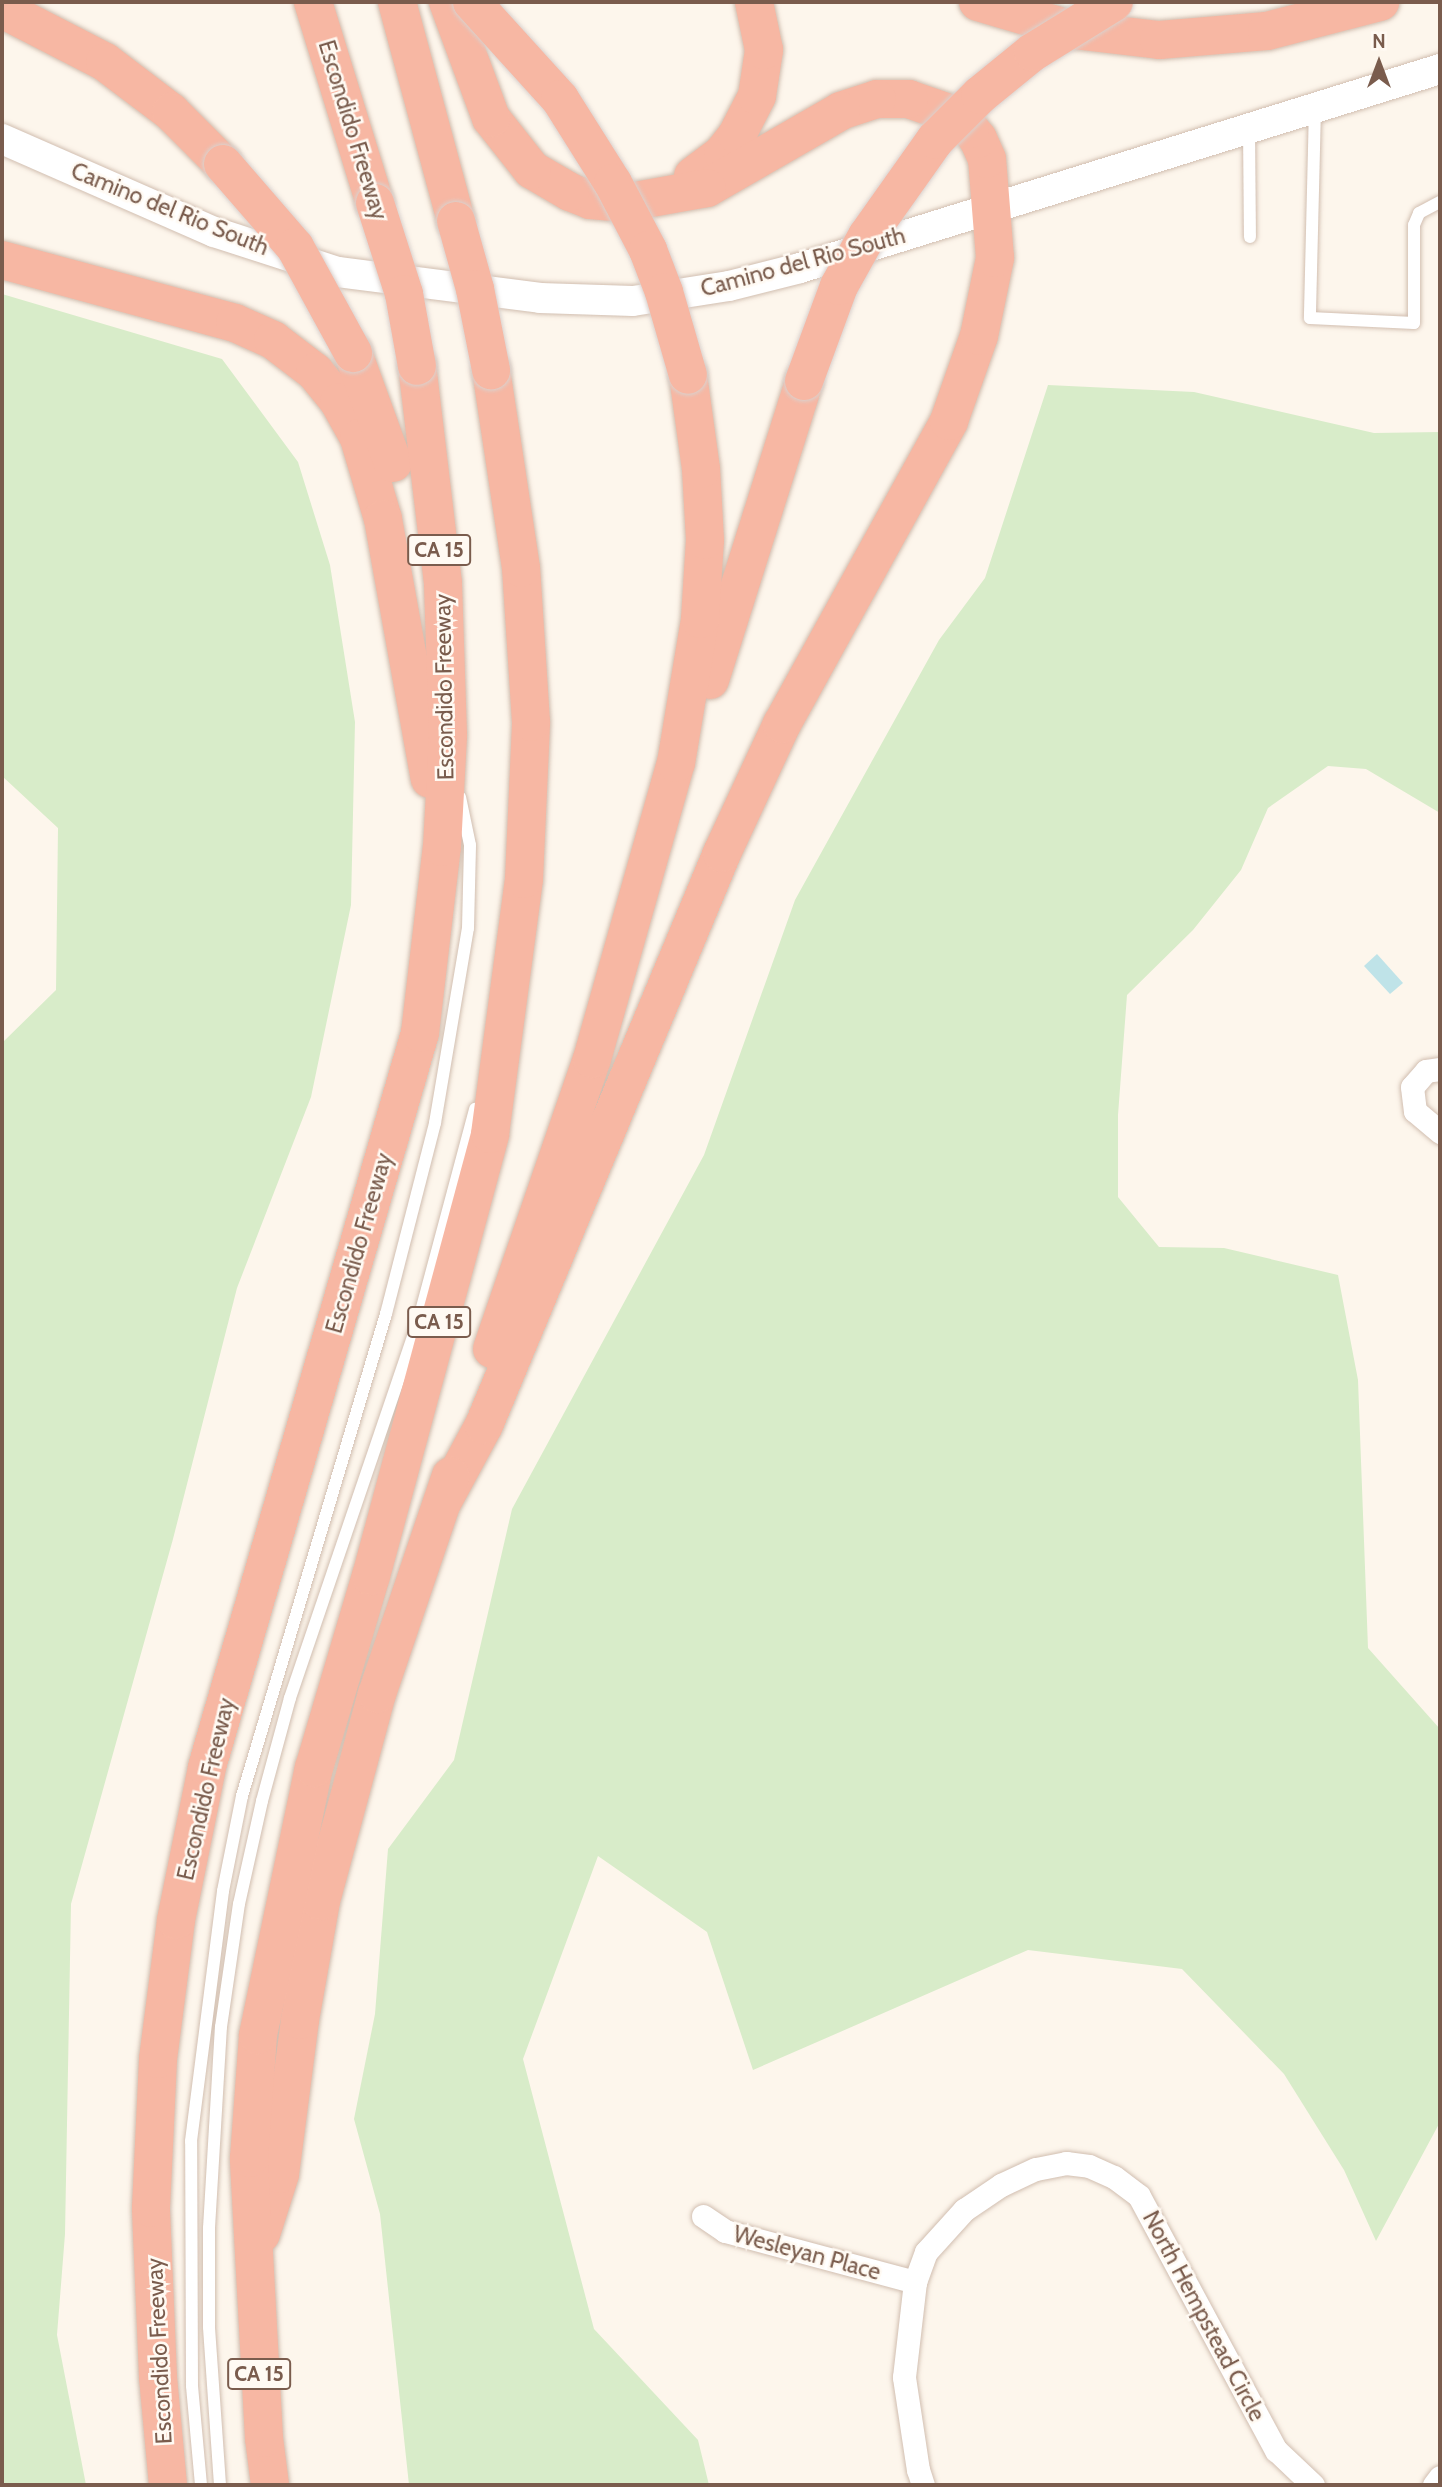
<!DOCTYPE html>
<style>
body{margin:0}
#map{position:relative;width:1442px;height:2487px;overflow:hidden;background:#fdf6ec;font-family:Cabin,sans-serif}
div>[style]{position:absolute}
[style*='--x']{left:calc(var(--x)*1px);top:calc(var(--y)*1px);width:calc(var(--w)*1px);rotate:calc(var(--a)*1deg)}
.green>*{inset:0;background:#d8ecc9}
.water>*{inset:0;background:#bfe3e8}
.roads{filter:drop-shadow(0 0 2px #d1beb0) drop-shadow(0 0 2px #d1beb0)}
.service>*{height:12px;margin:-6px;padding:0 6px;transform-origin:6px;border-radius:6px;background:#fff}
.minor>*{height:23px;margin:-11.5px;padding:0 11.5px;transform-origin:11.5px;border-radius:11.5px;background:#fff}
.tertiary>*{height:30px;margin:-15px;padding:0 15px;transform-origin:15px;border-radius:15px;background:#fff}
.motorway>*{height:38px;margin:-19px;padding:0 19px;transform-origin:19px;border-radius:19px;background:#f7b7a3}
.bridges{filter:drop-shadow(0 0 2px #dad1cd) drop-shadow(0 0 2px #dad1cd)}
.motorway-bridge>*{height:38px;margin:-19px;padding:0 19px;transform-origin:19px;border-radius:19px;background:#f7b7a3}
span{translate:-50% -50%;white-space:nowrap;text-align:center;line-height:1.15;-webkit-text-stroke:5px #fffaf3;paint-order:stroke}
.shield-label span{padding:2px 5px;background:#fffaf3;border:2px solid;border-radius:5px;-webkit-text-stroke-width:0}
.shield-label{font-size:21px;color:#7a5c4d;font-weight:700}
.street-label{font-size:23px;color:#7a5c4d}
.frame{position:absolute;inset:0;border:4px solid #7a5c4d;pointer-events:none}
.north{position:absolute;left:1344px;top:28px;width:70px;height:70px;-webkit-text-stroke:5px #fffaf3;paint-order:stroke;rotate:0deg;font-size:19px;font-weight:700;line-height:28px;text-align:center;color:#7a5c4d}
.north::after{content:'';display:block;margin:auto;width:24px;height:32px;background:#7a5c4d;clip-path:polygon(50% 0,100% 100%,50% 72%,0 100%)}
</style>
<div id="map">
<div class="green">
<div style="clip-path:polygon(2px 294px,222px 359px,298px 462px,330px 565px,355px 722px,351px 905px,311px 1097px,237px 1288px,173px 1539px,71px 1904px,65px 2234px,57px 2335px,86px 2485px,2px 2485px,2px 1043px,56px 990px,58px 828px,2px 776px)"></div>
<div style="clip-path:polygon(1048px 385px,1194px 392px,1374px 433px,1440px 432px,1440px 813px,1366px 769px,1328px 766px,1268px 808px,1241px 870px,1193px 930px,1127px 995px,1118px 1115px,1118px 1197px,1159px 1247px,1224px 1248px,1338px 1275px,1358px 1380px,1368px 1648px,1440px 1729px,1440px 2122px,1376px 2241px,1344px 2170px,1284px 2074px,1182px 1969px,1028px 1950px,753px 2070px,707px 1932px,598px 1856px,523px 2059px,594px 2329px,698px 2440px,709px 2485px,409px 2485px,380px 2214px,354px 2119px,375px 2014px,388px 1849px,454px 1760px,512px 1509px,704px 1155px,795px 900px,939px 640px,985px 578px)"></div>
</div>
<div class="water">
<div style="clip-path:polygon(1377px 954px,1403px 983px,1390px 994px,1364px 966px)"></div>
</div>
<div class="roads">
<div class="service">
<div style="--x:1315;--y:108;--w:210;--a:91.4"></div>
<div style="--x:1310;--y:318;--w:104;--a:2.8"></div>
<div style="--x:1414;--y:323;--w:98;--a:-90"></div>
<div style="--x:1414;--y:225;--w:13;--a:-67"></div>
<div style="--x:1419;--y:213;--w:24;--a:-28"></div>
<div style="--x:1249;--y:128;--w:109;--a:89.5"></div>
<div style="--x:201;--y:2485;--w:99;--a:-95.2"></div>
<div style="--x:192;--y:2386;--w:245;--a:-90.2"></div>
<div style="--x:191;--y:2141;--w:252;--a:-82.7"></div>
<div style="--x:223;--y:1891;--w:97;--a:-78.7"></div>
<div style="--x:242;--y:1796;--w:503;--a:-73.37"></div>
<div style="--x:386;--y:1314;--w:197;--a:-75.6"></div>
<div style="--x:435;--y:1123;--w:198;--a:-80.4"></div>
<div style="--x:468;--y:928;--w:83;--a:-88.6"></div>
<div style="--x:470;--y:845;--w:49;--a:-101.8"></div>
<div style="--x:220;--y:2485;--w:158;--a:-94"></div>
<div style="--x:209;--y:2327;--w:99;--a:-90"></div>
<div style="--x:209;--y:2228;--w:201;--a:-86.6"></div>
<div style="--x:221;--y:2027;--w:124;--a:-81.7"></div>
<div style="--x:239;--y:1904;--w:106;--a:-77.4"></div>
<div style="--x:262;--y:1801;--w:107;--a:-74.8"></div>
<div style="--x:290;--y:1698;--w:393;--a:-71.2"></div>
<div style="--x:417;--y:1326;--w:225;--a:-75"></div>
</div>
<div class="minor">
<div style="--x:1440;--y:1069;--w:14;--a:172"></div>
<div style="--x:1426;--y:1071;--w:21;--a:131"></div>
<div style="--x:1412;--y:1087;--w:24;--a:83"></div>
<div style="--x:1415;--y:1111;--w:33;--a:40"></div>
<div style="--x:703;--y:2216;--w:27;--a:34"></div>
<div style="--x:725;--y:2231;--w:197;--a:15"></div>
<div style="--x:923;--y:2485;--w:16;--a:-108"></div>
<div style="--x:918;--y:2470;--w:94;--a:-98.6"></div>
<div style="--x:904;--y:2377;--w:96;--a:-83.4"></div>
<div style="--x:915;--y:2282;--w:32;--a:-70"></div>
<div style="--x:926;--y:2252;--w:57;--a:-47.9"></div>
<div style="--x:964;--y:2210;--w:45;--a:-34"></div>
<div style="--x:1001;--y:2185;--w:38;--a:-25"></div>
<div style="--x:1036;--y:2169;--w:31;--a:-11"></div>
<div style="--x:1066;--y:2163;--w:23;--a:7"></div>
<div style="--x:1089;--y:2166;--w:27;--a:24"></div>
<div style="--x:1114;--y:2177;--w:31;--a:37"></div>
<div style="--x:1139;--y:2196;--w:289;--a:61.7"></div>
<div style="--x:1276;--y:2450;--w:51;--a:43.4"></div>
<div style="--x:1434;--y:2485;--w:10;--a:-53"></div>
</div>
<div class="tertiary">
<div style="--x:2;--y:139;--w:232;--a:23.7"></div>
<div style="--x:214;--y:232;--w:130;--a:17.9"></div>
<div style="--x:338;--y:272;--w:204;--a:7.3"></div>
<div style="--x:540;--y:298;--w:93;--a:1.8"></div>
<div style="--x:633;--y:301;--w:97;--a:-8.9"></div>
<div style="--x:729;--y:286;--w:73;--a:-14.2"></div>
<div style="--x:800;--y:268;--w:670;--a:-17.27"></div>
</div>
<div class="motorway">
<div style="--x:313;--y:2;--w:210;--a:72.9"></div>
<div style="--x:397;--y:2;--w:227;--a:74.9"></div>
<div style="--x:978;--y:2;--w:99;--a:16.4"></div>
<div style="--x:1073;--y:30;--w:87;--a:6.6"></div>
<div style="--x:1159;--y:40;--w:108;--a:-4.8"></div>
<div style="--x:1267;--y:31;--w:117;--a:-14.4"></div>
<div style="--x:2;--y:9;--w:116;--a:27.2"></div>
<div style="--x:105;--y:62;--w:83;--a:37.1"></div>
<div style="--x:171;--y:112;--w:74;--a:45"></div>
<div style="--x:693;--y:176;--w:38;--a:-37"></div>
<div style="--x:723;--y:153;--w:23;--a:-52"></div>
<div style="--x:737;--y:135;--w:44;--a:-62.9"></div>
<div style="--x:757;--y:96;--w:47;--a:-81.3"></div>
<div style="--x:764;--y:50;--w:49;--a:-101.8"></div>
<div style="--x:2;--y:260;--w:241;--a:15.1"></div>
<div style="--x:235;--y:323;--w:42;--a:24.1"></div>
<div style="--x:273;--y:340;--w:53;--a:37.3"></div>
<div style="--x:315;--y:372;--w:38;--a:51"></div>
<div style="--x:339;--y:402;--w:41;--a:60.9"></div>
<div style="--x:359;--y:438;--w:84;--a:73.5"></div>
<div style="--x:383;--y:519;--w:264;--a:79.8"></div>
<div style="--x:353;--y:353;--w:117;--a:70"></div>
<div style="--x:710;--y:680;--w:313;--a:-72.5"></div>
<div style="--x:492;--y:1349;--w:307;--a:-71"></div>
<div style="--x:592;--y:1059;--w:308;--a:-74.2"></div>
<div style="--x:676;--y:763;--w:146;--a:-80.5"></div>
<div style="--x:700;--y:619;--w:79;--a:-86.4"></div>
<div style="--x:705;--y:540;--w:71;--a:-93.2"></div>
<div style="--x:701;--y:469;--w:95;--a:-97.9"></div>
<div style="--x:443;--y:1501;--w:86;--a:-61.7"></div>
<div style="--x:484;--y:1425;--w:620;--a:-67.41"></div>
<div style="--x:722;--y:853;--w:142;--a:-65.1"></div>
<div style="--x:782;--y:724;--w:346;--a:-61.1"></div>
<div style="--x:949;--y:421;--w:90;--a:-70.6"></div>
<div style="--x:979;--y:336;--w:80;--a:-78.4"></div>
<div style="--x:995;--y:258;--w:99;--a:-94.6"></div>
<div style="--x:987;--y:159;--w:22;--a:-114"></div>
<div style="--x:978;--y:139;--w:13;--a:-129"></div>
<div style="--x:970;--y:129;--w:29;--a:-145"></div>
<div style="--x:946;--y:112;--w:39;--a:-161"></div>
<div style="--x:909;--y:99;--w:32;--a:180"></div>
<div style="--x:877;--y:99;--w:38;--a:162"></div>
<div style="--x:841;--y:111;--w:155;--a:150.1"></div>
<div style="--x:707;--y:188;--w:84;--a:169.8"></div>
<div style="--x:624;--y:203;--w:34;--a:-175"></div>
<div style="--x:590;--y:200;--w:22;--a:-158"></div>
<div style="--x:570;--y:192;--w:44;--a:-149.9"></div>
<div style="--x:532;--y:170;--w:66;--a:-128.3"></div>
<div style="--x:491;--y:118;--w:124;--a:-110.3"></div>
<div style="--x:261;--y:2234;--w:63;--a:-72.4"></div>
<div style="--x:280;--y:2174;--w:155;--a:-82.6"></div>
<div style="--x:300;--y:2020;--w:121;--a:-80"></div>
<div style="--x:321;--y:1901;--w:214;--a:-74.9"></div>
<div style="--x:377;--y:1694;--w:230;--a:-71.3"></div>
<div style="--x:168;--y:2485;--w:108;--a:-95.3"></div>
<div style="--x:158;--y:2377;--w:169;--a:-92.4"></div>
<div style="--x:151;--y:2208;--w:149;--a:-87.3"></div>
<div style="--x:158;--y:2059;--w:140;--a:-82.6"></div>
<div style="--x:176;--y:1920;--w:156;--a:-78.5"></div>
<div style="--x:207;--y:1767;--w:764;--a:-73.82"></div>
<div style="--x:420;--y:1033;--w:187;--a:-83.3"></div>
<div style="--x:442;--y:847;--w:112;--a:-86.9"></div>
<div style="--x:448;--y:735;--w:152;--a:-91.9"></div>
<div style="--x:443;--y:583;--w:219;--a:-96.8"></div>
<div style="--x:270;--y:2485;--w:47;--a:-97.3"></div>
<div style="--x:264;--y:2438;--w:280;--a:-93.1"></div>
<div style="--x:249;--y:2158;--w:123;--a:-85.8"></div>
<div style="--x:258;--y:2035;--w:273;--a:-78.2"></div>
<div style="--x:314;--y:1768;--w:200;--a:-73.5"></div>
<div style="--x:371;--y:1576;--w:458;--a:-74.9"></div>
<div style="--x:490;--y:1134;--w:257;--a:-82.4"></div>
<div style="--x:524;--y:879;--w:157;--a:-87.4"></div>
<div style="--x:531;--y:722;--w:154;--a:-93.7"></div>
<div style="--x:521;--y:568;--w:200;--a:-98.6"></div>
</div>
</div>
<div class="bridges">
<div class="motorway-bridge">
<div style="--x:472;--y:2;--w:131;--a:47.8"></div>
<div style="--x:560;--y:99;--w:99;--a:57.8"></div>
<div style="--x:613;--y:183;--w:76;--a:62.4"></div>
<div style="--x:648;--y:250;--w:45;--a:69.1"></div>
<div style="--x:664;--y:292;--w:86;--a:73.9"></div>
<div style="--x:223;--y:164;--w:110;--a:49.1"></div>
<div style="--x:295;--y:247;--w:121;--a:61.3"></div>
<div style="--x:375;--y:203;--w:96;--a:72.3"></div>
<div style="--x:404;--y:294;--w:73;--a:79.8"></div>
<div style="--x:456;--y:221;--w:71;--a:74.4"></div>
<div style="--x:475;--y:289;--w:83;--a:78.8"></div>
<div style="--x:804;--y:381;--w:101;--a:-69.8"></div>
<div style="--x:839;--y:286;--w:57;--a:-60.8"></div>
<div style="--x:867;--y:236;--w:118;--a:-54.7"></div>
<div style="--x:935;--y:140;--w:64;--a:-45"></div>
<div style="--x:980;--y:95;--w:68;--a:-39.1"></div>
<div style="--x:1033;--y:52;--w:95;--a:-31.7"></div>
</div>
</div>
<div class="shield-label">
<span style="left:439px;top:550px">CA 15</span>
<span style="left:439px;top:1322px">CA 15</span>
<span style="left:259px;top:2374px">CA 15</span>
</div>
<div class="street-label">
<span style="left:353px;top:130px;rotate:73deg">Escondido Freeway</span>
<span style="left:170px;top:209px;rotate:22deg">Camino del Rio South</span>
<span style="left:803px;top:262px;rotate:-15deg">Camino del Rio South</span>
<span style="left:444px;top:687px;rotate:-91deg">Escondido Freeway</span>
<span style="left:359px;top:1243px;rotate:-74deg">Escondido Freeway</span>
<span style="left:206px;top:1789px;rotate:-77deg">Escondido Freeway</span>
<span style="left:807px;top:2253px;rotate:15deg">Wesleyan Place</span>
<span style="left:1204px;top:2316px;rotate:62deg">North Hempstead Circle</span>
<span style="left:159px;top:2351px;rotate:-93deg">Escondido Freeway</span>
</div>
<div class="frame"></div>
<div class="north">N</div>
</div>
